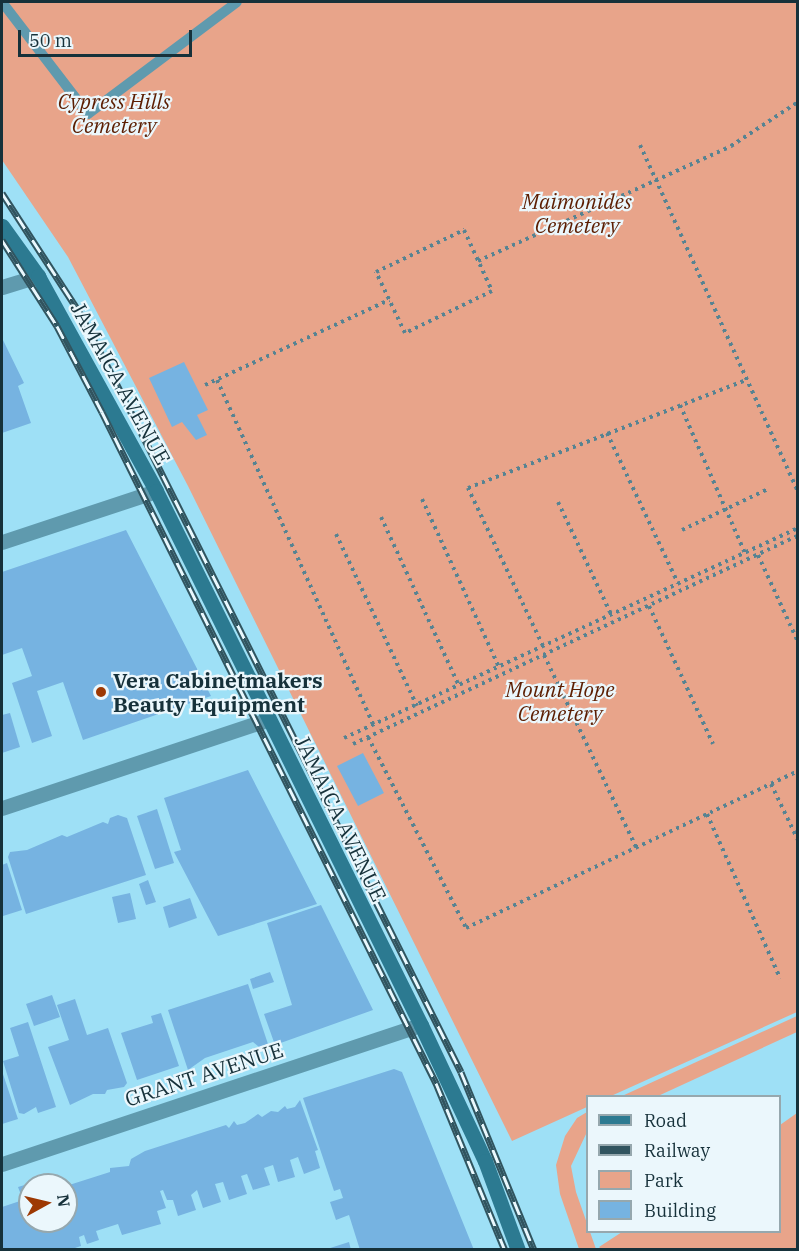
<!DOCTYPE html>
<style>
body{margin:0}
#map{position:relative;width:799px;height:1251px;overflow:hidden;background:#9ee0f6;font-family:"IBM Plex Serif",serif}
div>[style]{position:absolute}
[style*='--x']{left:calc(var(--x)*1px);top:calc(var(--y)*1px);width:calc(var(--w)*1px);rotate:calc(var(--a)*1deg)}
.green>*{inset:0;background:#e8a48a}
.building>*{inset:0;background:#76b3e1}
.path>*{height:4px;margin-top:-2px;transform-origin:0;background:repeating-linear-gradient(90deg,#568392 0 3px,transparent 0 7.5px)}
.service>*{height:10px;margin:-5px;padding:0 5px;transform-origin:5px;border-radius:5px;background:#5f9aae}
.minor>*{height:15px;margin:-7.5px;padding:0 7.5px;transform-origin:7.5px;border-radius:7.5px;background:#5f9aae}
.secondary>*{height:15px;margin:-7.5px;padding:0 7.5px;transform-origin:7.5px;border-radius:7.5px;background:#2c7a91}
.rail>*{height:7px;margin-top:-3.5px;transform-origin:0;background:repeating-linear-gradient(90deg,#ebf7fc 0 14px,#31545f 0 28px);box-sizing:border-box;border-block:2px solid #31545f}
.dots>*{width:16px;height:16px;translate:-50% -50%;box-sizing:border-box;border:3px solid #ebf7fc;border-radius:50%}
span{translate:-50% -50%;white-space:nowrap;text-align:center;line-height:1.15;-webkit-text-stroke:4.5px #ebf7fc;paint-order:stroke}
.park-label{font-size:21px;color:#5c1e02;font-style:italic}
.street-label{font-size:21px;color:#16313a}
.poi-label{font-size:21px;color:#16313a;font-weight:700}
.left{translate:0 -50%;text-align:left}
.frame{position:absolute;inset:0;border:3px solid #16313a;pointer-events:none}
.legend{position:absolute;left:586px;top:1095px;width:195px;height:138px;box-sizing:border-box;background:#ebf7fc;border:2px solid #96a8ae;margin:0;padding:8px 10px;list-style:none;font-size:18px;color:#16313a}
.legend li{display:flex;align-items:center;gap:12px;height:30px}
.legend b{width:30px;border:2px solid #96a8ae}
.north{position:absolute;left:18px;top:1173px;width:60px;height:60px;box-sizing:border-box;background:#ebf7fc;border:2px solid #96a8ae;border-radius:50%;rotate:82deg;font-size:16px;font-weight:700;line-height:24px;text-align:center;color:#16313a}
.north::after{content:'';display:block;margin:auto;width:21px;height:27px;background:#9d3903;clip-path:polygon(50% 0,100% 100%,50% 72%,0 100%)}
.scale{position:absolute;left:18px;top:30px;width:174px;height:27px;box-sizing:border-box;border:3px solid #16313a;border-top:0;padding-left:8px;font-size:18px;line-height:21px;white-space:nowrap;color:#16313a;-webkit-text-stroke:4px #ebf7fc;paint-order:stroke}
</style>
<div id="map">
<div class="green">
<div style="clip-path:polygon(2px 2px,797px 2px,797px 1012px,611px 1096px,588px 1096px,587px 1107px,512px 1141px,188px 486px,68px 257px,2px 160px)"></div>
<div style="clip-path:polygon(797px 1016px,797px 1032px,658px 1096px,622px 1096px)"></div>
<div style="clip-path:polygon(587px 1112px,587px 1132px,571px 1166px,576px 1192px,596px 1249px,579px 1249px,560px 1194px,556px 1165px,565px 1136px,577px 1118px)"></div>
<div style="clip-path:polygon(797px 1113px,797px 1249px,601px 1249px,599px 1247px,622px 1232px,780px 1232px,780px 1125px)"></div>
</div>
<div class="building">
<div style="clip-path:polygon(2px 338px,24px 383px,18px 386px,31px 423px,2px 433px)"></div>
<div style="clip-path:polygon(184px 362px,208px 410px,197px 415px,207px 435px,196px 440px,182px 422px,172px 427px,149px 378px)"></div>
<div style="clip-path:polygon(126px 530px,211px 696px,83px 740px,63px 682px,37px 691px,52px 736px,32px 743px,12px 683px,32px 676px,22px 648px,2px 655px,2px 572px)"></div>
<div style="clip-path:polygon(10px 713px,20px 747px,2px 753px,2px 715px)"></div>
<div style="clip-path:polygon(363px 753px,384px 793px,358px 806px,337px 766px)"></div>
<div style="clip-path:polygon(248px 770px,317px 904px,218px 936px,174px 852px,181px 850px,164px 798px)"></div>
<div style="clip-path:polygon(157px 809px,174px 863px,155px 869px,137px 816px)"></div>
<div style="clip-path:polygon(118px 815px,127px 818px,146px 875px,26px 914px,8px 857px,10px 852px,27px 850px,62px 835px,67px 837px,103px 822px,108px 824px,110px 818px)"></div>
<div style="clip-path:polygon(7px 863px,22px 910px,3px 916px,2px 865px)"></div>
<div style="clip-path:polygon(148px 880px,156px 902px,146px 905px,139px 884px)"></div>
<div style="clip-path:polygon(130px 893px,136px 919px,118px 923px,112px 897px)"></div>
<div style="clip-path:polygon(190px 898px,197px 918px,169px 928px,163px 907px)"></div>
<div style="clip-path:polygon(321px 905px,373px 1010px,275px 1045px,264px 1014px,292px 1005px,267px 923px)"></div>
<div style="clip-path:polygon(270px 972px,274px 982px,253px 989px,250px 979px)"></div>
<div style="clip-path:polygon(248px 984px,268px 1044px,259px 1047px,253px 1042px,205px 1058px,188px 1070px,168px 1010px)"></div>
<div style="clip-path:polygon(52px 995px,60px 1017px,34px 1026px,26px 1004px)"></div>
<div style="clip-path:polygon(75px 999px,87px 1035px,108px 1028px,127px 1083px,124px 1087px,107px 1090px,105px 1094px,93px 1094px,70px 1105px,48px 1047px,69px 1040px,57px 1005px)"></div>
<div style="clip-path:polygon(161px 1013px,179px 1066px,137px 1080px,121px 1033px,153px 1023px,151px 1016px)"></div>
<div style="clip-path:polygon(28px 1022px,56px 1107px,38px 1113px,36px 1107px,24px 1114px,19px 1113px,3px 1061px,19px 1056px,10px 1028px)"></div>
<div style="clip-path:polygon(394px 1069px,402px 1072px,474px 1250px,360px 1250px,349px 1215px,336px 1220px,330px 1202px,343px 1198px,340px 1189px,334px 1191px,303px 1098px)"></div>
<div style="clip-path:polygon(2px 1071px,18px 1119px,2px 1124px)"></div>
<div style="clip-path:polygon(300px 1100px,318px 1150px,315px 1151px,320px 1168px,304px 1174px,298px 1157px,290px 1160px,295px 1177px,278px 1182px,273px 1165px,264px 1168px,270px 1185px,253px 1190px,247px 1174px,241px 1176px,247px 1194px,229px 1200px,223px 1182px,215px 1184px,221px 1202px,203px 1208px,197px 1190px,191px 1195px,196px 1210px,178px 1216px,173px 1200px,167px 1200px,163px 1190px,160px 1191px,166px 1208px,157px 1211px,161px 1224px,122px 1235px,118px 1224px,96px 1231px,99px 1240px,87px 1244px,84px 1235px,79px 1237px,81px 1246px,69px 1250px,2px 1250px,2px 1207px,23px 1200px,18px 1187px,38px 1181px,40px 1185px,30px 1185px,30px 1221px,66px 1221px,66px 1186px,110px 1172px,110px 1168px,129px 1166px,131px 1159px,145px 1151px,226px 1125px,229px 1128px,234px 1121px,237px 1125px,245px 1123px,258px 1114px,262px 1117px,271px 1111px,278px 1112px,285px 1106px,287px 1109px,295px 1107px)"></div>
<div style="clip-path:polygon(349px 1242px,351px 1250px,328px 1250px,327px 1249px)"></div>
</div>
<div class="path">
<div style="--x:640;--y:145;--w:381;--a:65.5"></div>
<div style="--x:464;--y:230;--w:67;--a:65.3"></div>
<div style="--x:492;--y:291;--w:97;--a:154.2"></div>
<div style="--x:405;--y:333;--w:68;--a:-115.4"></div>
<div style="--x:376;--y:272;--w:98;--a:-25.5"></div>
<div style="--x:478;--y:261;--w:278;--a:-24.4"></div>
<div style="--x:731;--y:146;--w:80;--a:-33.3"></div>
<div style="--x:217;--y:380;--w:380;--a:65.6"></div>
<div style="--x:205;--y:385;--w:203;--a:-24.8"></div>
<div style="--x:680;--y:405;--w:162;--a:66.3"></div>
<div style="--x:607;--y:433;--w:166;--a:64.7"></div>
<div style="--x:422;--y:499;--w:185;--a:65.4"></div>
<div style="--x:558;--y:502;--w:124;--a:64.7"></div>
<div style="--x:381;--y:517;--w:186;--a:65.2"></div>
<div style="--x:682;--y:530;--w:95;--a:-25.5"></div>
<div style="--x:336;--y:534;--w:190;--a:64.8"></div>
<div style="--x:758;--y:555;--w:96;--a:65.3"></div>
<div style="--x:649;--y:606;--w:152;--a:65.1"></div>
<div style="--x:543;--y:646;--w:175;--a:-115.4"></div>
<div style="--x:468;--y:488;--w:298;--a:-21.2"></div>
<div style="--x:544;--y:655;--w:213;--a:64.4"></div>
<div style="--x:368;--y:737;--w:215;--a:62.8"></div>
<div style="--x:466;--y:928;--w:367;--a:-25.3"></div>
<div style="--x:344;--y:738;--w:500;--a:-24.82"></div>
<div style="--x:353;--y:744;--w:491;--a:-25.1"></div>
<div style="--x:771;--y:784;--w:62;--a:64.3"></div>
<div style="--x:707;--y:814;--w:180;--a:66"></div>
</div>
<div class="service">
<div style="--x:2;--y:2;--w:141;--a:52.5"></div>
<div style="--x:88;--y:114;--w:186;--a:-36.9"></div>
</div>
<div class="minor">
<div style="--x:2;--y:287;--w:38;--a:-17"></div>
<div style="--x:2;--y:542;--w:162;--a:-18.3"></div>
<div style="--x:2;--y:808;--w:281;--a:-18.4"></div>
<div style="--x:2;--y:1164;--w:441;--a:-18.4"></div>
</div>
<div class="secondary">
<div style="--x:2;--y:226;--w:62;--a:54.2"></div>
<div style="--x:38;--y:276;--w:245;--a:61.2"></div>
<div style="--x:156;--y:491;--w:596;--a:63.61"></div>
<div style="--x:421;--y:1025;--w:150;--a:64.8"></div>
<div style="--x:485;--y:1161;--w:95;--a:69.7"></div>
</div>
<div class="rail">
<div style="--x:2;--y:193;--w:143;--a:57"></div>
<div style="--x:80;--y:313;--w:98;--a:62.7"></div>
<div style="--x:125;--y:400;--w:751;--a:63.43"></div>
<div style="--x:461;--y:1072;--w:192;--a:67.7"></div>
<div style="--x:2;--y:240;--w:102;--a:57.4"></div>
<div style="--x:57;--y:326;--w:97;--a:62.4"></div>
<div style="--x:102;--y:412;--w:750;--a:63.54"></div>
<div style="--x:436;--y:1083;--w:181;--a:67.6"></div>
</div>
<div class="dots">
<div style="left:101px;top:692px;background:#9d3903"></div>
</div>
<div class="park-label">
<span style="left:114px;top:113px">Cypress Hills<br>Cemetery</span>
<span style="left:577px;top:213px">Maimonides<br>Cemetery</span>
<span style="left:560px;top:701px">Mount Hope<br>Cemetery</span>
</div>
<div class="street-label">
<span style="left:121px;top:383px;rotate:61deg">JAMAICA AVENUE</span>
<span style="left:341px;top:818px;rotate:64deg">JAMAICA AVENUE</span>
<span style="left:204px;top:1074px;rotate:-18deg">GRANT AVENUE</span>
</div>
<div class="poi-label">
<span class="left" style="left:113px;top:692px">Vera Cabinetmakers<br>Beauty Equipment</span>
</div>
<div class="frame"></div>
<ul class="legend">
<li><b style="height:8px;background:#2c7a91"></b>Road</li>
<li><b style="height:8px;background:#31545f"></b>Railway</li>
<li><b style="height:16px;background:#e8a48a"></b>Park</li>
<li><b style="height:16px;background:#76b3e1"></b>Building</li>
</ul>
<div class="north">N</div>
<div class="scale">50 m</div>
</div>
